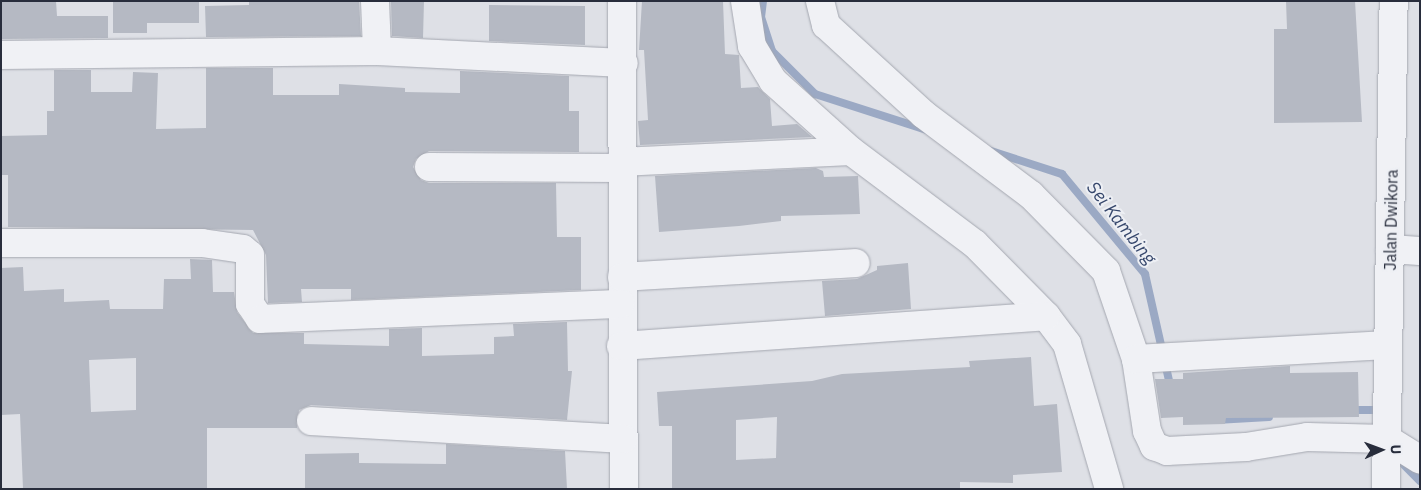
<!DOCTYPE html>
<style>
body{margin:0}
#map{position:relative;width:1421px;height:490px;overflow:hidden;background:#dee0e6;font-family:"IBM Plex Sans",sans-serif}
div>[style]{position:absolute}
[style*='--x']{left:calc(var(--x)*1px);top:calc(var(--y)*1px);width:calc(var(--w)*1px);rotate:calc(var(--a)*1deg)}
.stream>*{height:8px;margin:-4px;padding:0 4px;transform-origin:4px;border-radius:4px;background:#9ba9c4}
.building>*{inset:0;background:#b5b9c3}
.roads{filter:drop-shadow(0 0 1px #a4a7b0) drop-shadow(0 0 1px #a4a7b0)}
.minor>*{height:28px;margin:-14px;padding:0 14px;transform-origin:14px;border-radius:14px;background:#f0f1f5}
span{translate:-50% -50%;white-space:nowrap;text-align:center;line-height:1.15;-webkit-text-stroke:4px #edeff4;paint-order:stroke}
.street-label{font-size:16px;color:#282d3c}
.water-label{font-size:18px;color:#36476c;font-style:italic}
.frame{position:absolute;inset:0;border:2px solid #282d3c;pointer-events:none}
.north{position:absolute;left:1356px;top:425px;width:50px;height:50px;-webkit-text-stroke:4px #edeff4;paint-order:stroke;rotate:88deg;font-size:14px;font-weight:700;line-height:20px;text-align:center;color:#282d3c}
.north::after{content:'';display:block;margin:auto;width:18px;height:22px;background:#282d3c;clip-path:polygon(50% 0,100% 100%,50% 72%,0 100%)}
</style>
<div id="map">
<div class="stream">
<div style="--x:763;--y:1;--w:16;--a:97"></div>
<div style="--x:761;--y:17;--w:36;--a:72"></div>
<div style="--x:772;--y:51;--w:61;--a:45"></div>
<div style="--x:815;--y:94;--w:118;--a:17.8"></div>
<div style="--x:988;--y:150;--w:78;--a:18"></div>
<div style="--x:1062;--y:174;--w:130;--a:50.3"></div>
<div style="--x:1145;--y:274;--w:118;--a:77.3"></div>
<div style="--x:1350;--y:410;--w:27;--a:0"></div>
<div style="--x:1377;--y:410;--w:6;--a:72"></div>
<div style="--x:1216;--y:420;--w:53;--a:-3.2"></div>
<div style="--x:1401;--y:462;--w:27;--a:45"></div>
</div>
<div class="building">
<div style="clip-path:polygon(1px 1px,56px 1px,57px 16px,108px 16px,108px 38px,1px 39px)"></div>
<div style="clip-path:polygon(113px 1px,199px 1px,199px 23px,147px 23px,147px 33px,113px 33px)"></div>
<div style="clip-path:polygon(249px 1px,359px 1px,361px 36px,206px 37px,205px 6px,249px 5px)"></div>
<div style="clip-path:polygon(391px 1px,424px 1px,423px 38px,392px 36px)"></div>
<div style="clip-path:polygon(642px 1px,723px 1px,725px 54px,739px 55px,741px 88px,758px 87px,770px 99px,772px 126px,797px 124px,812px 137px,640px 145px,638px 121px,648px 120px,644px 50px,639px 50px)"></div>
<div style="clip-path:polygon(1286px 1px,1355px 1px,1362px 122px,1274px 123px,1274px 29px,1287px 29px)"></div>
<div style="clip-path:polygon(489px 5px,585px 6px,585px 45px,489px 41px)"></div>
<div style="clip-path:polygon(206px 68px,273px 68px,273px 95px,339px 95px,339px 84px,405px 88px,405px 92px,460px 93px,460px 71px,569px 76px,569px 111px,579px 111px,579px 152px,429px 151px,416px 159px,413px 167px,421px 180px,429px 183px,556px 183px,557px 237px,581px 237px,581px 290px,351px 300px,351px 289px,301px 289px,302px 302px,268px 303px,266px 255px,253px 230px,8px 227px,8px 175px,1px 175px,1px 136px,47px 135px,47px 111px,54px 111px,54px 70px,91px 70px,91px 92px,132px 92px,133px 72px,158px 73px,156px 129px,206px 128px)"></div>
<div style="clip-path:polygon(816px 168px,823px 171px,824px 177px,858px 176px,860px 214px,781px 216px,781px 221px,739px 226px,659px 232px,655px 176px)"></div>
<div style="clip-path:polygon(evenodd,190px 259px,212px 260px,213px 292px,234px 292px,237px 312px,253px 333px,304px 333px,304px 344px,389px 346px,389px 329px,422px 328px,422px 356px,494px 354px,494px 337px,514px 336px,513px 324px,567px 322px,568px 371px,572px 371px,567px 420px,311px 405px,299px 410px,297px 428px,207px 428px,207px 489px,23px 489px,20px 414px,1px 415px,1px 268px,23px 267px,24px 291px,64px 289px,64px 302px,109px 300px,110px 309px,163px 309px,164px 279px,191px 279px,190px 259px,136px 358px,136px 410px,91px 412px,89px 360px,136px 358px)"></div>
<div style="clip-path:polygon(908px 263px,911px 309px,825px 316px,822px 281px,857px 279px,877px 270px,877px 266px)"></div>
<div style="clip-path:polygon(evenodd,1031px 357px,1034px 406px,1057px 404px,1062px 472px,1013px 475px,1013px 483px,960px 482px,960px 489px,672px 489px,672px 426px,659px 426px,657px 392px,812px 381px,842px 374px,970px 367px,969px 361px,1031px 357px,777px 417px,776px 458px,736px 460px,736px 420px,777px 417px)"></div>
<div style="clip-path:polygon(1290px 366px,1290px 373px,1358px 372px,1359px 417px,1226px 418px,1225px 424px,1183px 425px,1183px 417px,1161px 418px,1155px 379px,1183px 379px,1183px 373px)"></div>
<div style="clip-path:polygon(446px 444px,565px 451px,567px 489px,305px 489px,305px 454px,359px 453px,359px 463px,446px 464px)"></div>
</div>
<div class="roads">
<div class="minor">
<div style="--x:375;--y:1;--w:50;--a:87.7"></div>
<div style="--x:622;--y:1;--w:488;--a:89.8"></div>
<div style="--x:745;--y:1;--w:46;--a:81.2"></div>
<div style="--x:752;--y:46;--w:41;--a:59"></div>
<div style="--x:773;--y:81;--w:105;--a:41.9"></div>
<div style="--x:851;--y:151;--w:155;--a:36.9"></div>
<div style="--x:975;--y:244;--w:101;--a:45.4"></div>
<div style="--x:1046;--y:316;--w:35;--a:53"></div>
<div style="--x:1067;--y:344;--w:151;--a:73.8"></div>
<div style="--x:820;--y:1;--w:25;--a:76"></div>
<div style="--x:826;--y:25;--w:132;--a:42.5"></div>
<div style="--x:923;--y:114;--w:135;--a:36.9"></div>
<div style="--x:1031;--y:195;--w:107;--a:45.4"></div>
<div style="--x:1106;--y:271;--w:93;--a:71.2"></div>
<div style="--x:1136;--y:359;--w:73;--a:81.3"></div>
<div style="--x:1147;--y:431;--w:17;--a:65"></div>
<div style="--x:1154;--y:446;--w:14;--a:21"></div>
<div style="--x:1167;--y:451;--w:79;--a:-2.9"></div>
<div style="--x:1246;--y:447;--w:62;--a:-9.3"></div>
<div style="--x:1307;--y:437;--w:80;--a:1.4"></div>
<div style="--x:1387;--y:439;--w:39;--a:32"></div>
<div style="--x:1;--y:55;--w:376;--a:-0.6"></div>
<div style="--x:377;--y:51;--w:247;--a:2.8"></div>
<div style="--x:620;--y:162;--w:231;--a:-2.7"></div>
<div style="--x:429;--y:167;--w:190;--a:0.3"></div>
<div style="--x:1;--y:243;--w:201;--a:0"></div>
<div style="--x:202;--y:243;--w:41;--a:8.3"></div>
<div style="--x:243;--y:249;--w:9;--a:41"></div>
<div style="--x:250;--y:255;--w:49;--a:90"></div>
<div style="--x:250;--y:304;--w:18;--a:56"></div>
<div style="--x:260;--y:319;--w:361;--a:-2.4"></div>
<div style="--x:1390;--y:249;--w:30;--a:4"></div>
<div style="--x:622;--y:277;--w:234;--a:-3.4"></div>
<div style="--x:621;--y:346;--w:426;--a:-4"></div>
<div style="--x:1136;--y:359;--w:251;--a:-3.2"></div>
<div style="--x:311;--y:421;--w:313;--a:3.3"></div>
<div style="--x:1386;--y:489;--w:488;--a:-89.1"></div>
</div>
</div>
<div class="street-label">
<span style="left:1391px;top:220px;rotate:-89deg">Jalan Dwikora</span>
</div>
<div class="water-label">
<span style="left:1121px;top:223px;rotate:52deg">Sei Kambing</span>
</div>
<div class="frame"></div>
<div class="north">U</div>
</div>
